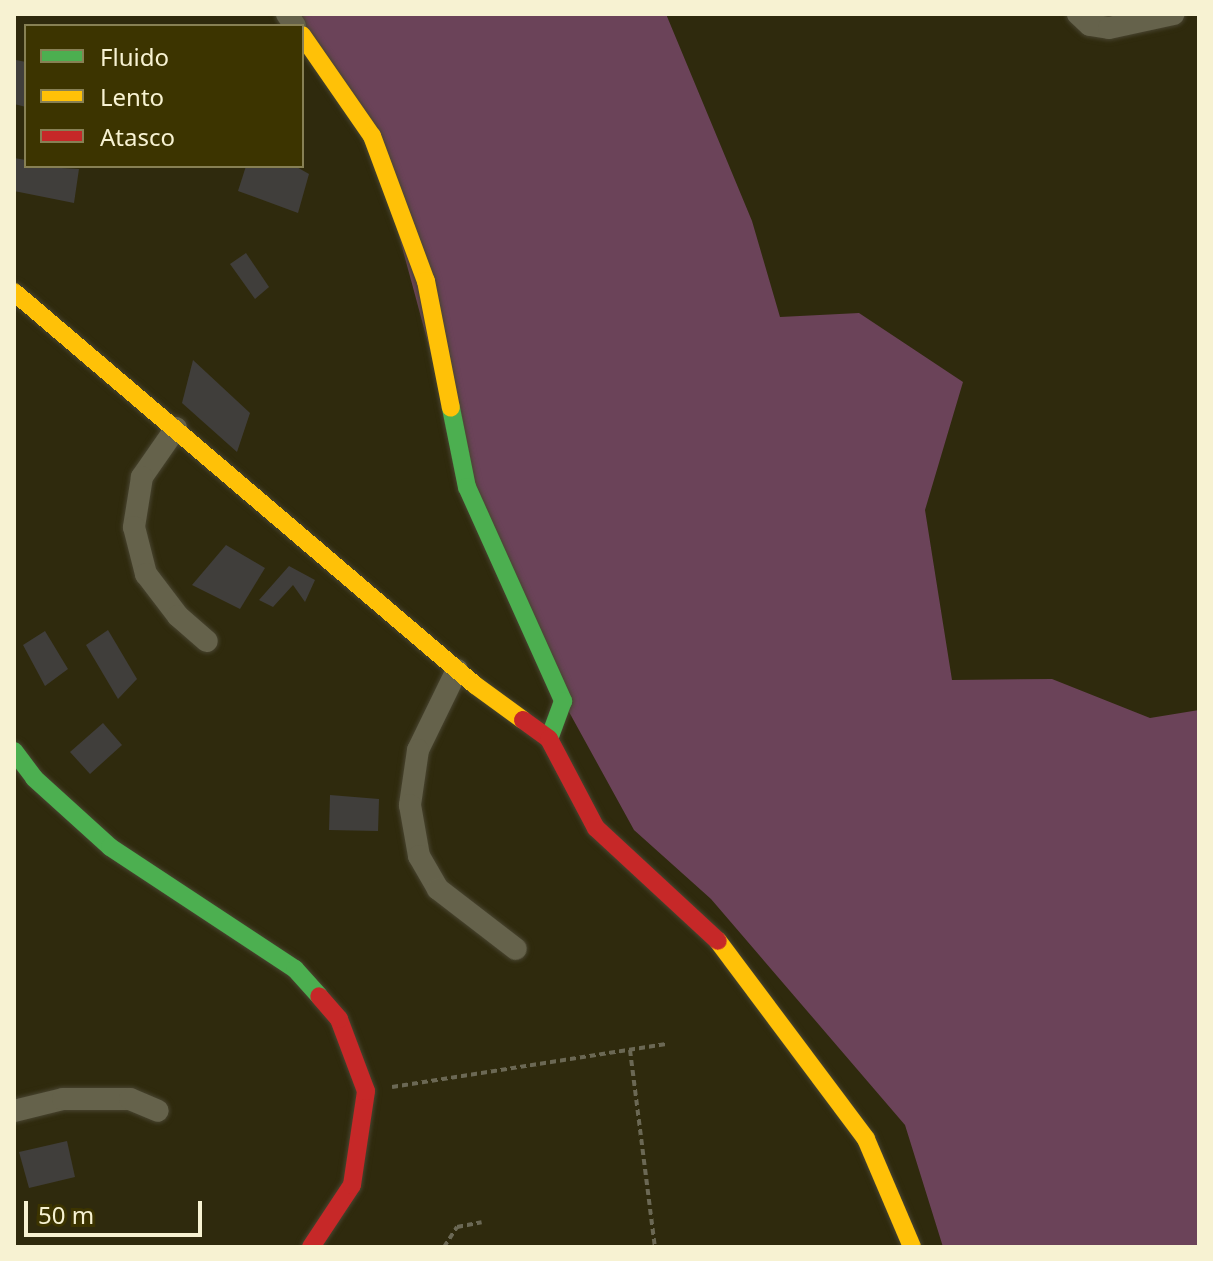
<!DOCTYPE html>
<style>
body{margin:0}
#map{position:relative;width:1213px;height:1261px;overflow:hidden;background:#2f2a0d;font-family:"Noto Sans",sans-serif}
div>[style]{position:absolute}
[style*='--x']{left:calc(var(--x)*1px);top:calc(var(--y)*1px);width:calc(var(--w)*1px);rotate:calc(var(--a)*1deg)}
.green>*{inset:0;background:#6b4359}
.building>*{inset:0;background:#403e3b}
.path>*{height:4px;margin-top:-2px;transform-origin:0;background:repeating-linear-gradient(90deg,#6b6854 0 6px,transparent 0 10px)}
.roads{filter:drop-shadow(0 0 2px #484430) drop-shadow(0 0 2px #484430)}
.street>*{height:22px;margin:-11px;padding:0 11px;transform-origin:11px;border-radius:11px;background:#65624b}
.fast>*{height:18px;margin:-9px;padding:0 9px;transform-origin:9px;border-radius:9px;background:#4caf50}
.slow>*{height:18px;margin:-9px;padding:0 9px;transform-origin:9px;border-radius:9px;background:#ffc107}
.jam>*{height:18px;margin:-9px;padding:0 9px;transform-origin:9px;border-radius:9px;background:#c62828}
span{translate:-50% -50%;white-space:nowrap;text-align:center;line-height:1.15;-webkit-text-stroke:6px #3c3400;paint-order:stroke}
.frame{position:absolute;inset:0;border:16px solid #f7f2d2;pointer-events:none}
.legend{position:absolute;left:24px;top:24px;width:280px;height:144px;box-sizing:border-box;background:#3c3400;border:2px solid #878054;margin:0;padding:10px 14px;list-style:none;font-size:24px;color:#f7f2d2}
.legend li{display:flex;align-items:center;gap:16px;height:40px}
.legend b{width:40px;border:2px solid #878054}
.scale{position:absolute;left:24px;top:1201px;width:178px;height:36px;box-sizing:border-box;border:4px solid #f7f2d2;border-top:0;padding-left:10px;font-size:24px;line-height:28px;white-space:nowrap;color:#f7f2d2;-webkit-text-stroke:6px #3c3400;paint-order:stroke}
</style>
<div id="map">
<div class="green">
<div style="clip-path:polygon(287px 14px,666px 14px,752px 221px,780px 317px,859px 313px,963px 382px,925px 510px,952px 680px,1052px 679px,1150px 718px,1199px 710px,1199px 1247px,943px 1247px,905px 1125px,711px 899px,634px 830px,563px 701px,467px 487px,372px 136px)"></div>
</div>
<div class="building">
<div style="clip-path:polygon(16px 60px,26px 62px,26px 107px,14px 104px)"></div>
<div style="clip-path:polygon(14px 158px,26px 160px,26px 166px,79px 169px,74px 203px,14px 191px)"></div>
<div style="clip-path:polygon(246px 166px,295px 166px,309px 174px,298px 213px,238px 191px)"></div>
<div style="clip-path:polygon(246px 253px,269px 287px,255px 299px,230px 264px)"></div>
<div style="clip-path:polygon(193px 360px,250px 413px,237px 452px,182px 403px)"></div>
<div style="clip-path:polygon(226px 545px,265px 568px,240px 609px,192px 585px)"></div>
<div style="clip-path:polygon(289px 566px,315px 580px,305px 602px,293px 585px,273px 607px,259px 600px)"></div>
<div style="clip-path:polygon(108px 630px,137px 679px,118px 699px,86px 645px)"></div>
<div style="clip-path:polygon(45px 631px,68px 669px,45px 686px,23px 645px)"></div>
<div style="clip-path:polygon(103px 723px,122px 745px,90px 774px,70px 752px)"></div>
<div style="clip-path:polygon(330px 795px,379px 799px,378px 831px,329px 830px)"></div>
<div style="clip-path:polygon(67px 1141px,75px 1177px,29px 1188px,19px 1152px)"></div>
</div>
<div class="path">
<div style="--x:630;--y:1050;--w:199;--a:82.8"></div>
<div style="--x:392;--y:1087;--w:279;--a:-8.9"></div>
<div style="--x:444;--y:1247;--w:24;--a:-57"></div>
<div style="--x:457;--y:1227;--w:25;--a:-11"></div>
</div>
<div class="roads">
<div class="street">
<div style="--x:287;--y:14;--w:14;--a:56"></div>
<div style="--x:1078;--y:14;--w:16;--a:43"></div>
<div style="--x:1090;--y:25;--w:19;--a:9"></div>
<div style="--x:1109;--y:28;--w:66;--a:-12.2"></div>
<div style="--x:176;--y:428;--w:60;--a:124.8"></div>
<div style="--x:142;--y:477;--w:51;--a:99.1"></div>
<div style="--x:134;--y:527;--w:49;--a:75.7"></div>
<div style="--x:146;--y:574;--w:53;--a:52.7"></div>
<div style="--x:178;--y:616;--w:38;--a:41"></div>
<div style="--x:457;--y:670;--w:89;--a:116"></div>
<div style="--x:418;--y:750;--w:56;--a:98.3"></div>
<div style="--x:410;--y:805;--w:52;--a:80"></div>
<div style="--x:419;--y:856;--w:38;--a:60"></div>
<div style="--x:438;--y:889;--w:98;--a:37.6"></div>
<div style="--x:14;--y:1111;--w:50;--a:-13.8"></div>
<div style="--x:63;--y:1099;--w:67;--a:0"></div>
<div style="--x:130;--y:1099;--w:30;--a:23"></div>
</div>
<div class="fast">
<div style="--x:451;--y:408;--w:81;--a:78.6"></div>
<div style="--x:467;--y:487;--w:235;--a:65.8"></div>
<div style="--x:563;--y:701;--w:40;--a:110.2"></div>
<div style="--x:14;--y:751;--w:34;--a:53"></div>
<div style="--x:34;--y:778;--w:103;--a:42.2"></div>
<div style="--x:110;--y:847;--w:222;--a:33.4"></div>
<div style="--x:295;--y:969;--w:36;--a:48"></div>
</div>
<div class="slow">
<div style="--x:302;--y:35;--w:123;--a:55.3"></div>
<div style="--x:372;--y:136;--w:155;--a:69.6"></div>
<div style="--x:426;--y:281;--w:129;--a:78.9"></div>
<div style="--x:14;--y:292;--w:606;--a:40.45"></div>
<div style="--x:475;--y:685;--w:59;--a:36.1"></div>
<div style="--x:718;--y:941;--w:247;--a:53.2"></div>
<div style="--x:866;--y:1139;--w:117;--a:66.9"></div>
</div>
<div class="jam">
<div style="--x:523;--y:720;--w:32;--a:36"></div>
<div style="--x:549;--y:739;--w:101;--a:62.2"></div>
<div style="--x:596;--y:828;--w:166;--a:42.8"></div>
<div style="--x:311;--y:1247;--w:74;--a:-56.5"></div>
<div style="--x:352;--y:1185;--w:95;--a:-81.5"></div>
<div style="--x:366;--y:1091;--w:77;--a:-110.6"></div>
<div style="--x:339;--y:1019;--w:30;--a:-131"></div>
</div>
</div>
<div class="frame"></div>
<ul class="legend">
<li><b style="height:10px;background:#4caf50"></b>Fluido</li>
<li><b style="height:10px;background:#ffc107"></b>Lento</li>
<li><b style="height:10px;background:#c62828"></b>Atasco</li>
</ul>
<div class="scale">50 m</div>
</div>
